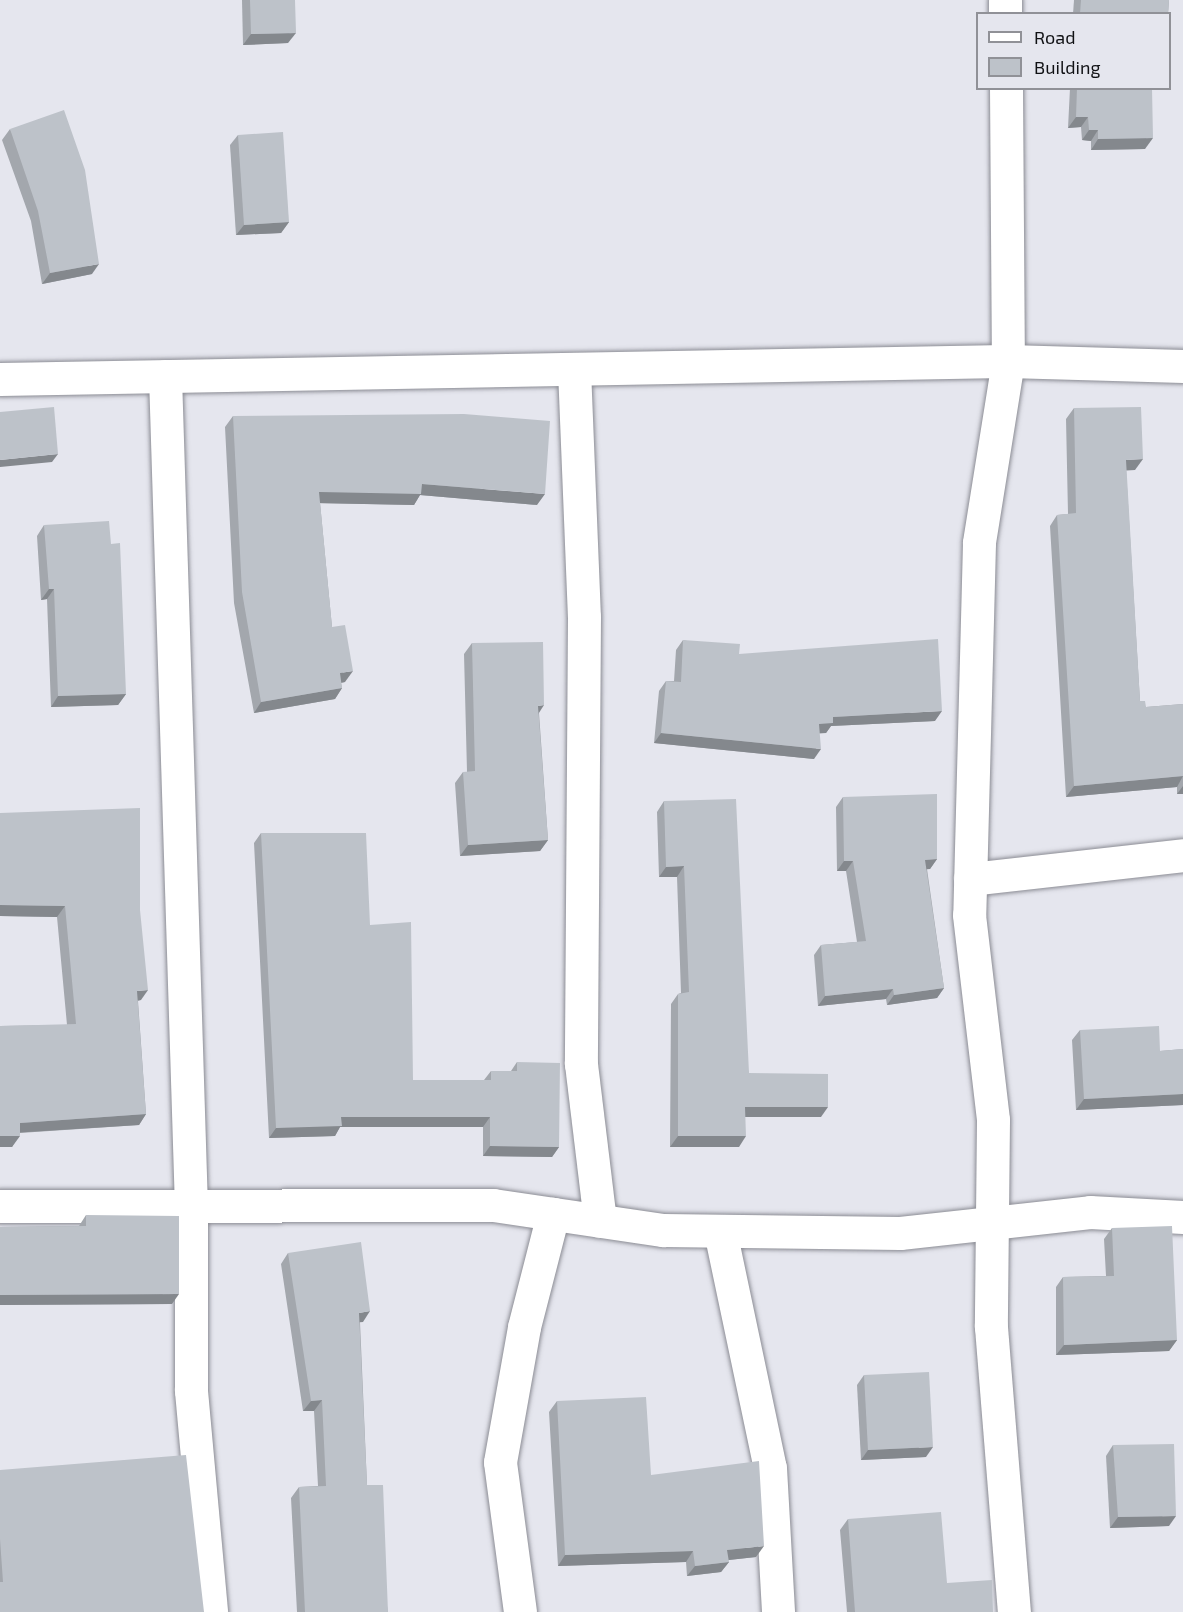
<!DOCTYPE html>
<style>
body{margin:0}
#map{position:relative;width:1183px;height:1612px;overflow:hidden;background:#e5e6ee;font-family:"Exo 2",sans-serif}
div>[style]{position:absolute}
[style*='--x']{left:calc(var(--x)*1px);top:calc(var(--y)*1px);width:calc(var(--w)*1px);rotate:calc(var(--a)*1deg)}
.roads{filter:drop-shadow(0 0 2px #8b8c94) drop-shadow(0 0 2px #8b8c94)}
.minor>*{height:33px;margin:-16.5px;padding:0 16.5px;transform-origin:16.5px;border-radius:16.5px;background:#fff}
.wall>*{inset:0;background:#a3a7ad}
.shaded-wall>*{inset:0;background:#84888d}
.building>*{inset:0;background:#bdc2c9}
span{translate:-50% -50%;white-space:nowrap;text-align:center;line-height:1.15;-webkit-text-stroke:6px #e5e6ee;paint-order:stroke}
.legend{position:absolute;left:976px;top:12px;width:195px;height:78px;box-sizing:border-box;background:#e5e6ee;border:2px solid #909197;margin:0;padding:8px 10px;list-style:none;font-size:18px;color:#101114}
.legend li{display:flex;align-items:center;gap:12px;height:30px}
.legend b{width:30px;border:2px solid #909197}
</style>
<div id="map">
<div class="roads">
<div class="minor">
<div style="--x:1005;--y:0;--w:14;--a:90"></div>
<div style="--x:1006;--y:88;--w:273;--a:89.6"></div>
<div style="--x:1008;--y:361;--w:184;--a:99.1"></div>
<div style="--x:979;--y:543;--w:372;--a:91.5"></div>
<div style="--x:969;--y:915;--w:206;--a:83.3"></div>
<div style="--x:993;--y:1120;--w:207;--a:90.6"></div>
<div style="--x:991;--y:1327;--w:286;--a:85.4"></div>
<div style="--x:574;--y:369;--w:248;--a:87.7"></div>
<div style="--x:584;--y:617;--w:447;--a:90.4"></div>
<div style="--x:581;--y:1064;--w:158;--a:83.1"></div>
<div style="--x:165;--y:376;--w:831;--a:88.21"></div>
<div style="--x:191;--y:1207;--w:184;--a:90"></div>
<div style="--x:191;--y:1391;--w:222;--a:84.8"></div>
<div style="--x:0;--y:379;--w:1008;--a:-1.02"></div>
<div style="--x:1008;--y:361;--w:175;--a:1.6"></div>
<div style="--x:970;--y:879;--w:214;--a:-6.4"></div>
<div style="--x:0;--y:1206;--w:493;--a:-0.1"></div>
<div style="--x:493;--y:1205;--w:172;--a:8.4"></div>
<div style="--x:663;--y:1230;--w:237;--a:0.7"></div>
<div style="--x:900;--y:1233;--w:191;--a:-6.3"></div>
<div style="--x:1090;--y:1212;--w:93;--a:3.1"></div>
<div style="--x:720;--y:1231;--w:242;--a:78.1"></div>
<div style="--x:770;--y:1468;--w:144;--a:86.8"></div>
<div style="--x:520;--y:1612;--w:151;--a:-97.6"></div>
<div style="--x:500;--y:1462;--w:137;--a:-79.9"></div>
<div style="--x:524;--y:1327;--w:117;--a:-75.6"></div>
</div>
</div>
<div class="wall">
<div style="clip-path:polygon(242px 0,295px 0,288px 43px,243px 45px)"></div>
<div style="clip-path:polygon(1074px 0,1169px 0,1168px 14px,1073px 14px)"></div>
<div style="clip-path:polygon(1070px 88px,1152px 88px,1145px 149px,1091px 150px,1091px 141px,1082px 140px,1081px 127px,1068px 128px)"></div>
<div style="clip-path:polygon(10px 129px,92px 274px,42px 284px,31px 221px,2px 140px)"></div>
<div style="clip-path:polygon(238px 135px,289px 222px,281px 233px,236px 235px,230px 145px)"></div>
<div style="clip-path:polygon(1074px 408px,1135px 470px,1126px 470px,1140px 701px,1146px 707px,1183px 704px,1183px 794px,1177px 794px,1177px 787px,1066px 797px,1050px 526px,1057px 515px,1068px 514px,1066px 419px)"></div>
<div style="clip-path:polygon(233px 416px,537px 505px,420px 495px,414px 505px,320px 503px,332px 627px,345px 682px,341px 683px,342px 688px,335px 699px,254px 713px,234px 603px,225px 427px)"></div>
<div style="clip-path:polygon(44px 525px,126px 694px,118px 705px,51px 707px,47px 599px,41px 600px,37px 536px)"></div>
<div style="clip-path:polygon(683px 640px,739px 654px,935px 721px,831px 726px,826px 733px,819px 733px,814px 759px,654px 743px,659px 691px,666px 681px,674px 681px,676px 650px)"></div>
<div style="clip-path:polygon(472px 643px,539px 713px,548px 840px,540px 851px,460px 856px,455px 783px,463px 772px,467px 772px,464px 654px)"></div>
<div style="clip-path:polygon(843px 797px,937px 859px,930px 869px,927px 869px,944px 988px,937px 998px,887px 1005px,886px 999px,818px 1006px,814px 955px,821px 945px,857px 942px,846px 871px,837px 871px,836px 807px)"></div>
<div style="clip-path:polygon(664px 801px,749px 1073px,821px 1117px,745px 1117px,739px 1147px,670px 1147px,671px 1004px,678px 994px,681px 993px,677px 877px,659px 877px,657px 812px)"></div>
<div style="clip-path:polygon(0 813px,141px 1000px,138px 1001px,146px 1114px,139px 1125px,20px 1133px,12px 1147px,0 1147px,0 1026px,67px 1025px,57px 917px,0 916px)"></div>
<div style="clip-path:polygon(261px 833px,370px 925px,413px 1080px,484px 1080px,491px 1071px,511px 1071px,517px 1062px,559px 1147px,552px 1157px,483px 1156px,483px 1127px,340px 1127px,335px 1136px,269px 1138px,254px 843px)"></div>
<div style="clip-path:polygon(1080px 1030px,1160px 1051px,1183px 1049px,1183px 1105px,1076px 1110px,1072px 1040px)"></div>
<div style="clip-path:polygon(86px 1215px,172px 1304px,0 1305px,0 1227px,79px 1226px)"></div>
<div style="clip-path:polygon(1112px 1228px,1177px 1340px,1169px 1351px,1056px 1355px,1056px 1287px,1063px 1277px,1106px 1276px,1104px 1239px)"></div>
<div style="clip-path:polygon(288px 1253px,363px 1322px,360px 1322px,367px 1485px,388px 1612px,297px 1612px,291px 1498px,299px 1487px,318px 1486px,314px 1411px,303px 1411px,281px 1264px)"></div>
<div style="clip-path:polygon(864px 1375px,926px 1457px,861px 1460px,857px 1385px)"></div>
<div style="clip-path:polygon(557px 1401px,651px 1475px,756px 1557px,728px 1560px,729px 1562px,721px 1572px,687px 1576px,686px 1562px,558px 1566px,549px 1412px)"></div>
<div style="clip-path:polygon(1113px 1445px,1169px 1526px,1110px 1528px,1106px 1456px)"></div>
<div style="clip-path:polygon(0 1470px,204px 1612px,0 1612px)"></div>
<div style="clip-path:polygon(848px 1519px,947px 1583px,993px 1612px,847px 1612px,840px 1530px)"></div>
</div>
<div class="shaded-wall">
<div style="clip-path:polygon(296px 33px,288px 43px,243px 45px,251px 34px)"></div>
<div style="clip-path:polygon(1076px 117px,1088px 117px,1081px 127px,1068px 128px)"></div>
<div style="clip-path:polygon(1089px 130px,1098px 130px,1091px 141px,1082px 140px)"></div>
<div style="clip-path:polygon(1153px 138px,1145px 149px,1091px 150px,1098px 139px)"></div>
<div style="clip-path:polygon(289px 222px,281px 233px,236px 235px,244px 225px)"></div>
<div style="clip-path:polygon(99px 264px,92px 274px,42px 284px,50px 273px)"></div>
<div style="clip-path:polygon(58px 454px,52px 462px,0 467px,0 460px)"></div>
<div style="clip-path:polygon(1143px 459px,1135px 470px,1118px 471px,1126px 460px)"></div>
<div style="clip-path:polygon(422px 484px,545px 494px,537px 505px,420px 495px,414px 505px,312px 503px,319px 492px)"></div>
<div style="clip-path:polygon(49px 589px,54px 589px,47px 599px,41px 600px)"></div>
<div style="clip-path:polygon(353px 671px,345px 682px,333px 684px,340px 673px)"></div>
<div style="clip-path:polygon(342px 688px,335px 699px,254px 713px,261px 702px)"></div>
<div style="clip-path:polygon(126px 694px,118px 705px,51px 707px,58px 696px)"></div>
<div style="clip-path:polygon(544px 705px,537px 716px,538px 706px)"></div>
<div style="clip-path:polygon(942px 711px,935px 721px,831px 726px,826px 733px,811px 734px,819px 724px,833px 717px)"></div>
<div style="clip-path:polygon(661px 733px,821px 749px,814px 759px,654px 743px)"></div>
<div style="clip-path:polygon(1183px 776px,1177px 787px,1066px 797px,1074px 786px)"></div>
<div style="clip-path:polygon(1183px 786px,1183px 794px,1177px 794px)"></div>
<div style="clip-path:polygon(548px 840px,540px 851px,460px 856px,468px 845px)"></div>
<div style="clip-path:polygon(937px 859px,930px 869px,918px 870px,925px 860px)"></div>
<div style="clip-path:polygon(844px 861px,853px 861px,846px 871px,837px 871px)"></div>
<div style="clip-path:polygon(684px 866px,677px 877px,659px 877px,666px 867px)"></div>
<div style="clip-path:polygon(0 905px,65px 906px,57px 917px,0 916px)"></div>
<div style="clip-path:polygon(944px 988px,937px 998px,887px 1005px,894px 995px)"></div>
<div style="clip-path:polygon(893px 989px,886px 999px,818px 1006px,825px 996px)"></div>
<div style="clip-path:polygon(148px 990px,141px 1000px,129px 1001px,137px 991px)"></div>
<div style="clip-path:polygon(1183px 1094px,1183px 1105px,1076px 1110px,1084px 1099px)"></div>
<div style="clip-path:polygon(745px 1107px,828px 1107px,821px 1117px,738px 1117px)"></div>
<div style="clip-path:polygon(146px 1114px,139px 1125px,12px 1133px,20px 1123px)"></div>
<div style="clip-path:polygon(341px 1117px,490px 1117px,483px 1127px,340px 1127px,335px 1136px,269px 1138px,276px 1128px)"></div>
<div style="clip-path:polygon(0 1136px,20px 1136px,12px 1147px,0 1147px)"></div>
<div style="clip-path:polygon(678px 1136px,746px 1136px,739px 1147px,670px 1147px)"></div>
<div style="clip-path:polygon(490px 1146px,559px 1147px,552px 1157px,483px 1156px)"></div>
<div style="clip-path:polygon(179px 1294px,172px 1304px,0 1305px,0 1295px)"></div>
<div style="clip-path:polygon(370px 1311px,363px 1322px,352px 1323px,359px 1313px)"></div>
<div style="clip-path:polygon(1177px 1340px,1169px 1351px,1056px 1355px,1064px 1345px)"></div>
<div style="clip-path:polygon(322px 1400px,314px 1411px,303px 1411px,311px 1401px)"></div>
<div style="clip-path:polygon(933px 1447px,926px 1457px,861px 1460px,868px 1450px)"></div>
<div style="clip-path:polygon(1176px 1516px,1169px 1526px,1110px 1528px,1118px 1517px)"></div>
<div style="clip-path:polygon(764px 1546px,756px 1557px,720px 1561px,727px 1550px)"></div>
<div style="clip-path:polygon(693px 1551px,686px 1562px,558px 1566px,565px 1555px)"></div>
<div style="clip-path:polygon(729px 1562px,721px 1572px,687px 1576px,695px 1566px)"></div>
</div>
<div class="building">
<div style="clip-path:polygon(250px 0,295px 0,296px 33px,251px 34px)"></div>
<div style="clip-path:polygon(1081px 0,1169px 0,1168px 14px,1080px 14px)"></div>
<div style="clip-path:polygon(1077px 88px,1152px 88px,1153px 138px,1098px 139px,1098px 130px,1089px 130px,1088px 117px,1076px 117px)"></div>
<div style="clip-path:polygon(64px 110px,85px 170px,99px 264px,50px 273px,38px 211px,10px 129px)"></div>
<div style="clip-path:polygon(283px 132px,289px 222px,244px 225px,238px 135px)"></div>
<div style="clip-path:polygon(54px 407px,58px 454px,0 460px,0 412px)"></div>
<div style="clip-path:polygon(1141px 407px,1143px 459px,1126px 460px,1140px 701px,1145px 701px,1146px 707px,1183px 704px,1183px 776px,1074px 786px,1057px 515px,1076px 513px,1074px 408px)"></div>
<div style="clip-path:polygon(464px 414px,550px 421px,545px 494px,422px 484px,421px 494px,319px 492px,332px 627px,345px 625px,353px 671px,340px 673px,342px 688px,261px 702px,242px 592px,233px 416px)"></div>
<div style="clip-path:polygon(109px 521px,111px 544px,120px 543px,126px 694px,58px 696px,54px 589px,49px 589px,44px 525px)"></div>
<div style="clip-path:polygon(938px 639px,942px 711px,833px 717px,833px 723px,819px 724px,821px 749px,661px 733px,666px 681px,681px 682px,683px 640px,740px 644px,739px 654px)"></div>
<div style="clip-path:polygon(543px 642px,544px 705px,538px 706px,548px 840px,468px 845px,463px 772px,475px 771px,472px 643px)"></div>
<div style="clip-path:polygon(937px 794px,937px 859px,925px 860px,944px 988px,894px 995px,893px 989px,825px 996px,821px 945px,866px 941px,853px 861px,844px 861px,843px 797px)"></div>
<div style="clip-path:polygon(736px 799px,749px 1073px,828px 1074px,828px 1107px,745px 1107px,746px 1136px,678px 1136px,678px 994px,689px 992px,684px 866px,666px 867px,664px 801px)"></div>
<div style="clip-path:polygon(140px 808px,140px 910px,148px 990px,137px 991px,146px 1114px,20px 1123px,20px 1136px,0 1136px,0 1026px,76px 1024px,65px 906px,0 905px,0 813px)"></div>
<div style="clip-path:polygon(261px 833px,366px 833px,370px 925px,411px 922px,413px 1080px,491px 1080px,491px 1071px,517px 1071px,517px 1062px,560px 1063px,559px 1147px,490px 1146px,490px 1117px,341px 1117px,342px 1126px,276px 1128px)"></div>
<div style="clip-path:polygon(1159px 1026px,1160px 1051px,1183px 1049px,1183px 1094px,1084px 1099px,1080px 1030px)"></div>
<div style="clip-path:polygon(86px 1215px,179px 1216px,179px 1294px,0 1295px,0 1227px,86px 1226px)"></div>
<div style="clip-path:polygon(1172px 1226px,1177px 1340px,1064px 1345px,1063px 1277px,1114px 1276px,1112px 1228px)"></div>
<div style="clip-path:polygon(361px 1242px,370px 1311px,359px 1313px,367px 1485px,383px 1485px,388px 1612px,305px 1612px,299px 1487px,326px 1486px,322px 1400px,311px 1401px,288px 1253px)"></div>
<div style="clip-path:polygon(929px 1372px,933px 1447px,868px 1450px,864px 1375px)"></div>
<div style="clip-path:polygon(646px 1397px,651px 1475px,759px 1461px,764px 1546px,727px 1550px,729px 1562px,695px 1566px,693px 1551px,565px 1555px,557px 1401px)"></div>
<div style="clip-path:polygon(1174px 1444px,1176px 1516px,1118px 1517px,1113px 1445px)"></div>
<div style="clip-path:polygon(186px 1455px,204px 1612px,0 1612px,0 1582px,3px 1582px,0 1539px,0 1470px)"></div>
<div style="clip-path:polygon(941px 1512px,947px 1583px,992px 1580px,993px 1612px,855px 1612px,848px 1519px)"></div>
</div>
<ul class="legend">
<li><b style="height:8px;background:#fff"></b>Road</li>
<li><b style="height:16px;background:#bdc2c9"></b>Building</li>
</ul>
</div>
